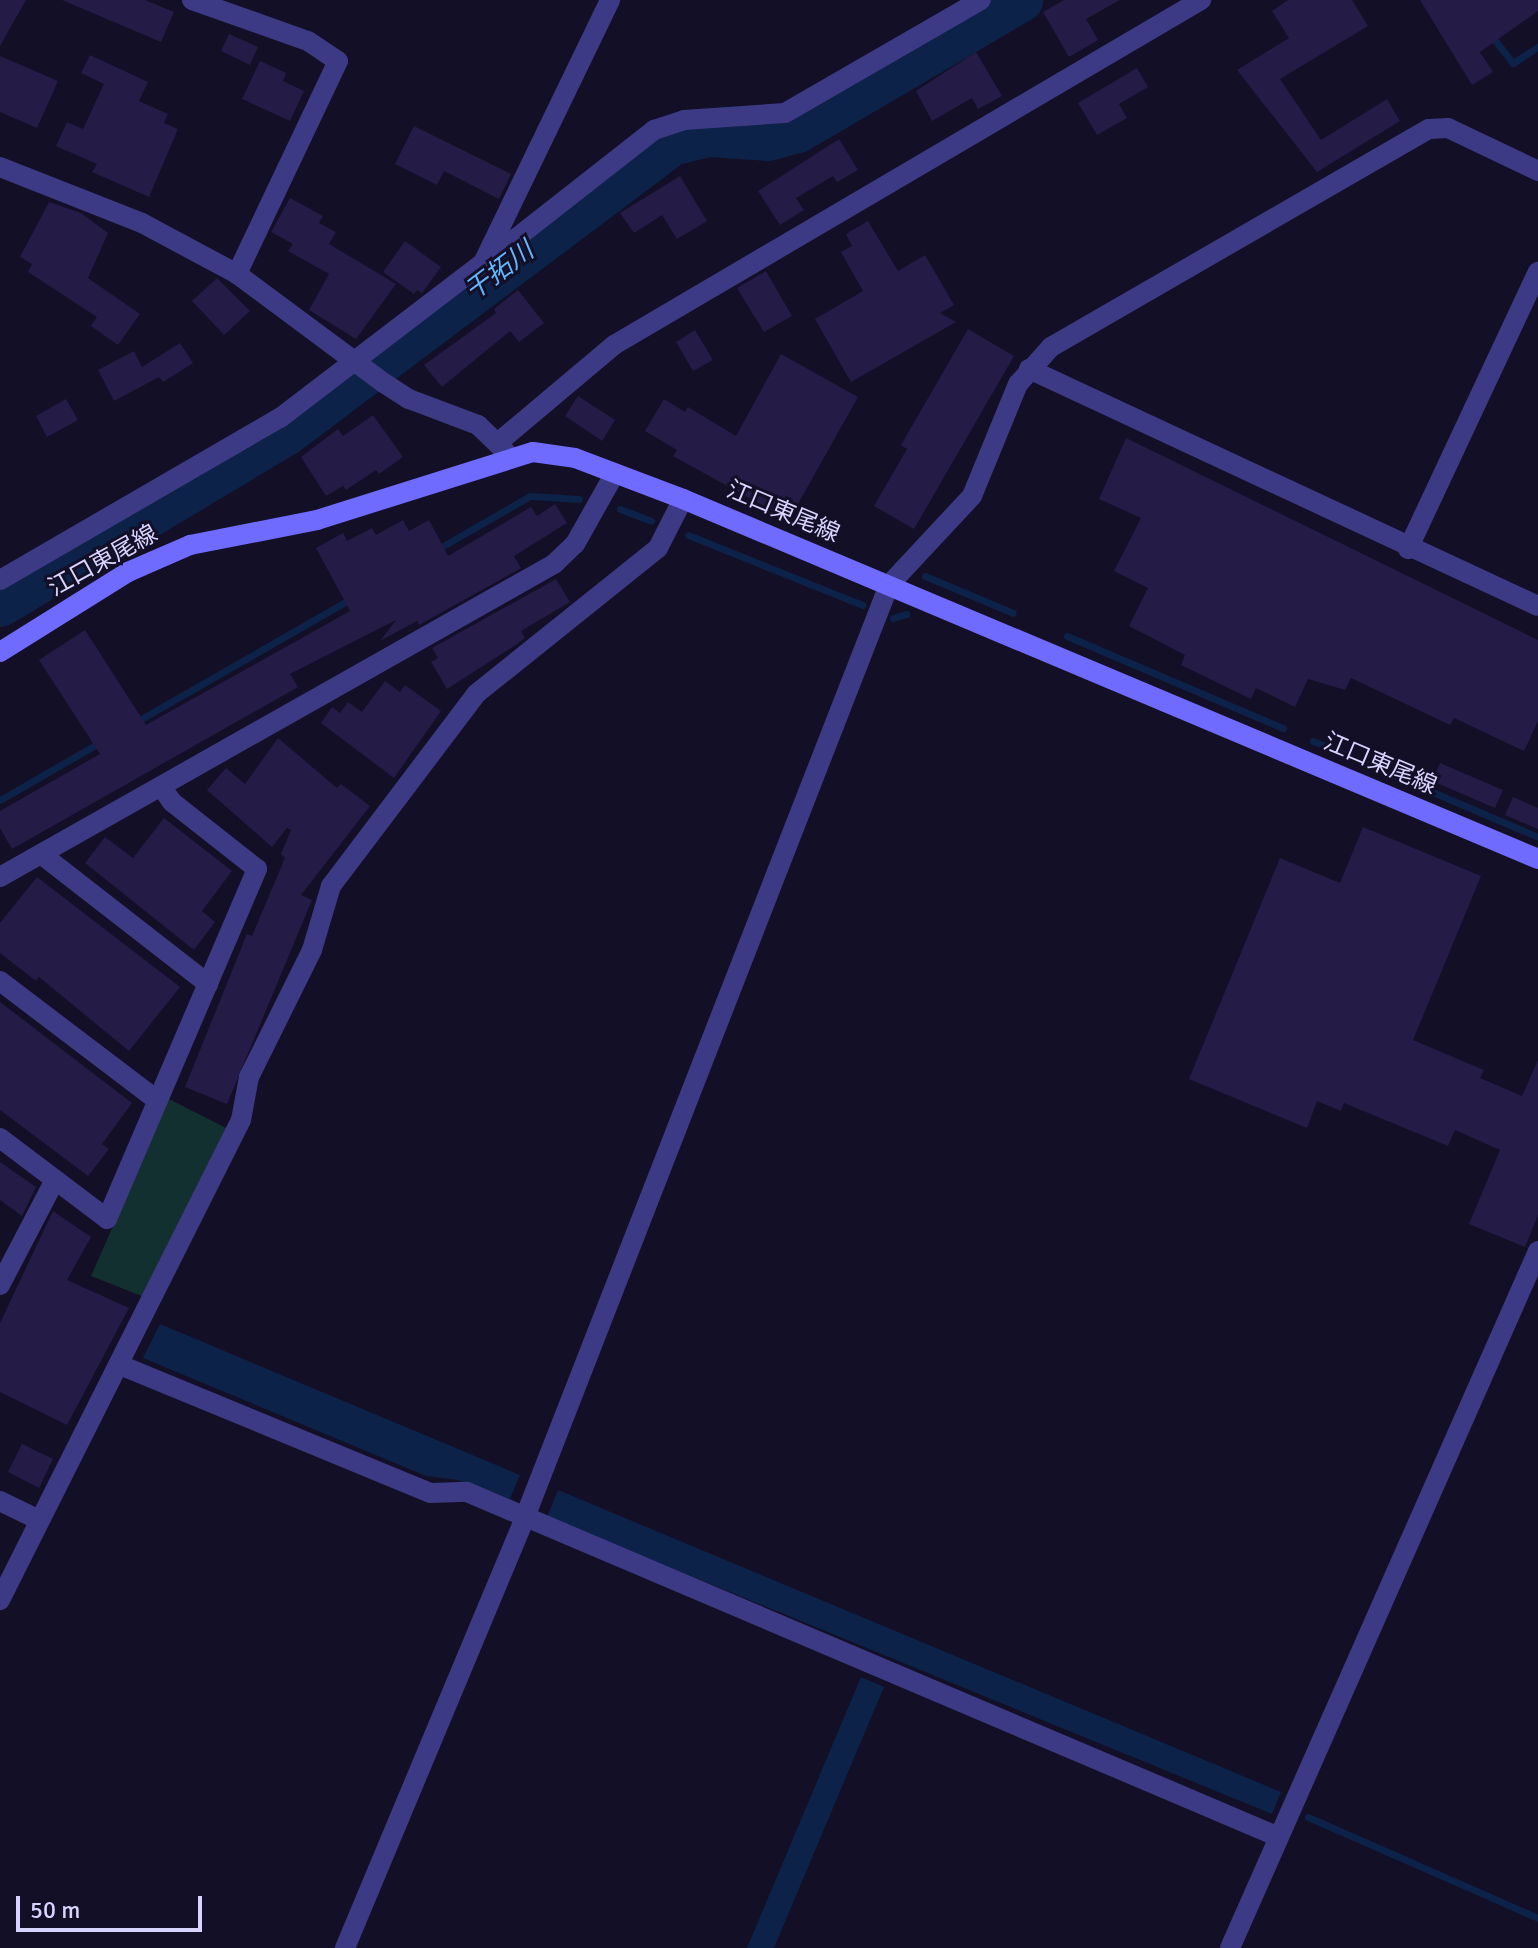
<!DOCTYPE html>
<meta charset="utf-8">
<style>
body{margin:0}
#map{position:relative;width:1538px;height:1948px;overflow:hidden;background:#130f26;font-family:Signika,"Noto Sans JP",sans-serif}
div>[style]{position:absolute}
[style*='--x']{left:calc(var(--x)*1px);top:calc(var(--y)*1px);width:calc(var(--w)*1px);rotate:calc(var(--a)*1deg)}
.green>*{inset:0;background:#12302f}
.water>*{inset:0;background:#0c2248}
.stream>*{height:7px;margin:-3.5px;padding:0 3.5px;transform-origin:3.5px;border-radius:3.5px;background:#0c2248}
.river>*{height:44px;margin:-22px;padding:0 22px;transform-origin:22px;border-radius:22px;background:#0c2248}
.building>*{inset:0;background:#241b47}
.minor>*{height:20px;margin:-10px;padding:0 10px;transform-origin:10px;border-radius:10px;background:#3d3a85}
.secondary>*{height:20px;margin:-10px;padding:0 10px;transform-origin:10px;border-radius:10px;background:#6f6bff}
span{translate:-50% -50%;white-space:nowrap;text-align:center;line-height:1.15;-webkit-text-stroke:6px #130f26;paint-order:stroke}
.street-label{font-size:24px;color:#d9d4ff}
.water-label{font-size:26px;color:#62b6ff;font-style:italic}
.scale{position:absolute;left:16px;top:1896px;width:186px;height:36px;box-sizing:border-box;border:4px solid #d9d4ff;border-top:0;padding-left:10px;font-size:24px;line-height:28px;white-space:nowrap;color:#d9d4ff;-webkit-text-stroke:6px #130f26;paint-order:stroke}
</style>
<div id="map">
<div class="green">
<div style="clip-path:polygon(169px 1099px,230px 1130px,144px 1297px,91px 1276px)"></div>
</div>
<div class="water">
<div style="clip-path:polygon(160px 1324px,520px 1475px,509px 1501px,458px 1480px,426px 1476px,143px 1358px)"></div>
<div style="clip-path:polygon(558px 1490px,1281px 1792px,1272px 1814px,547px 1517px)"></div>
<div style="clip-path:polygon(861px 1677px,884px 1687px,774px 1948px,747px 1948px)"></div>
</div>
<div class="stream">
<div style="--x:1490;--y:34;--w:37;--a:52"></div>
<div style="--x:1513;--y:63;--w:30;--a:-33"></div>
<div style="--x:620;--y:509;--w:33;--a:21"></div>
<div style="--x:688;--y:535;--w:188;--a:21.9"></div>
<div style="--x:436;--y:550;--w:108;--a:-29.9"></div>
<div style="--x:530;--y:496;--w:49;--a:3.5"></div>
<div style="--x:925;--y:576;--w:95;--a:22.8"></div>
<div style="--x:893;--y:618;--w:14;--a:-17"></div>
<div style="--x:1067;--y:636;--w:235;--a:23.1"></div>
<div style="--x:134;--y:723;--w:251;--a:-29.8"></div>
<div style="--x:1313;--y:741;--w:245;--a:23.1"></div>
<div style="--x:0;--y:800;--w:118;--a:-30"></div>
<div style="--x:1308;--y:1817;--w:251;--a:23.7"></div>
</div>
<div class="river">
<div style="--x:0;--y:605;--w:333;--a:-30.9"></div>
<div style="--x:286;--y:434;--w:483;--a:-36.9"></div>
<div style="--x:672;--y:144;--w:38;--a:-14"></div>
<div style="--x:709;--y:135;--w:59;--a:3.9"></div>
<div style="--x:768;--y:139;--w:31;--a:-15"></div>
<div style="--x:798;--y:131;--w:259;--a:-30.4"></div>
</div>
<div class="building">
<div style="clip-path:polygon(0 0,26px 0,0 46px)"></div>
<div style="clip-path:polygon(62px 0,145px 0,174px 12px,161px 42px)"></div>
<div style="clip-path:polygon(1064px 0,1120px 0,1086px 19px,1098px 40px,1069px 57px,1043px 12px)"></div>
<div style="clip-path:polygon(1288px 0,1352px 0,1368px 26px,1280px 79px,1321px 140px,1387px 99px,1400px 121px,1317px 172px,1237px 70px,1289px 38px,1272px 11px)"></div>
<div style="clip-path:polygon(1420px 0,1538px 0,1538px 11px,1480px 52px,1493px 72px,1472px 85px)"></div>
<div style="clip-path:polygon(229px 34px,258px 47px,250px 65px,221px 51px)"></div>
<div style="clip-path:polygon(976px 52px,1002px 96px,978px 109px,972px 98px,932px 121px,916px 91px)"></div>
<div style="clip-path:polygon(90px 55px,148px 82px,139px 101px,168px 114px,164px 123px,178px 129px,149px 197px,92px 172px,97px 164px,56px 146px,67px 122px,83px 129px,104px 84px,81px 73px)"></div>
<div style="clip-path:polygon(0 56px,58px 81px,37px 128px,0 112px)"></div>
<div style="clip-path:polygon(260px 61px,286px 73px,283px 81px,304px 91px,290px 121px,242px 99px)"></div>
<div style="clip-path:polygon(1137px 68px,1148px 87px,1119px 104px,1127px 118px,1097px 135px,1078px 103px)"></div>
<div style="clip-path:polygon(414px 126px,511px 174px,499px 199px,444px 171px,437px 185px,395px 164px)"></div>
<div style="clip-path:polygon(839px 139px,858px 170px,837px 182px,833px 176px,796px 198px,804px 210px,780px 225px,758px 191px)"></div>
<div style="clip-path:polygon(680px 176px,707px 221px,677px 239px,662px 215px,634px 233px,620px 213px)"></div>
<div style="clip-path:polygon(290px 198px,323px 216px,319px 223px,336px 232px,329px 244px,396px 284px,356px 339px,309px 310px,329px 274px,288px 251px,293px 244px,271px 232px)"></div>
<div style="clip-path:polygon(49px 202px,81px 213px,108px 233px,88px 278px,140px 314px,118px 345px,91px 326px,97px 317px,28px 272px,32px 264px,20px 257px)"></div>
<div style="clip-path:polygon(868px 221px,898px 271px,925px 255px,954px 305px,940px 313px,956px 322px,851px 382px,815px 319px,863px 291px,841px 252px,852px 246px,846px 234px)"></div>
<div style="clip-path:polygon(405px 241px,441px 267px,422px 293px,417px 290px,414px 294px,383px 272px)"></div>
<div style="clip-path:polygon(766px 271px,792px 316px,764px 332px,737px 288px)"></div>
<div style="clip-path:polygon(217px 278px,250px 311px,224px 335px,192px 301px)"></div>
<div style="clip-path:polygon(518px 290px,544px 323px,519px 342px,510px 331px,442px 387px,424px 365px,496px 313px,494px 309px)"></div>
<div style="clip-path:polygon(968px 329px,1014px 356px,914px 529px,874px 506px,907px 449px,901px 445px)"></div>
<div style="clip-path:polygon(695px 330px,713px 360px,693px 371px,676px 342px)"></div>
<div style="clip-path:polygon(180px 343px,193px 363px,163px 382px,159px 377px,114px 401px,98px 370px,134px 351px,142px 367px)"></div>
<div style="clip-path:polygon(781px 354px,858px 397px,789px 520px,673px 456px,677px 450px,645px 431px,664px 399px,685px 412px,688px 407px,736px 436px)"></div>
<div style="clip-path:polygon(578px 396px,615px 420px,602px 441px,565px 416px)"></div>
<div style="clip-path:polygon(66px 399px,78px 420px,47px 437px,36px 416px)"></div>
<div style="clip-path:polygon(373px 415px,403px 457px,379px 474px,376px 470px,346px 490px,343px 486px,326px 496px,301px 457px,338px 429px,343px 436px)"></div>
<div style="clip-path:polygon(1126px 438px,1538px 640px,1538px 721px,1524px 751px,1454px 718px,1450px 725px,1351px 678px,1345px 690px,1308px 679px,1295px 707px,1256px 688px,1251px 699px,1181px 665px,1185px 655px,1129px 626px,1148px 588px,1114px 571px,1141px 518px,1099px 499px)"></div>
<div style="clip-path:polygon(555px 504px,567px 523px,514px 556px,521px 568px,419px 625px,417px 621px,380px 641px,396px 620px,290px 674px,298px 687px,12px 849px,0 828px,0 811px,100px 754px,39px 660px,85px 630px,146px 725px,350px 611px,316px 548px,343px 533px,347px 541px,372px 528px,376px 535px,403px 520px,409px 531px,429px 520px,448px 556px,531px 507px,537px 516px)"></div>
<div style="clip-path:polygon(556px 579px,570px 602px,521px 631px,525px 638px,517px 644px,447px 689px,431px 662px,438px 658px,432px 648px)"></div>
<div style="clip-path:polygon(385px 681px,400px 692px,405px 685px,441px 711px,394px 778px,321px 723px,332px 707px,340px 713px,348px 702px,362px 712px)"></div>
<div style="clip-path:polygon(278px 738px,337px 788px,341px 784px,370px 806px,301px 895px,312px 900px,227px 1104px,185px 1087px,247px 934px,252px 936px,285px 858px,281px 854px,291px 830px,287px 828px,272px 847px,207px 790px,226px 768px,245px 784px)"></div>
<div style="clip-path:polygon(1440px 763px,1503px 790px,1495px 808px,1432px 781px)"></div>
<div style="clip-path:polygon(1513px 797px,1538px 808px,1538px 829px,1505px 815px)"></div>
<div style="clip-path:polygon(164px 818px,232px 871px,202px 911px,215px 922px,194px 950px,85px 863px,105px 837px,133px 858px)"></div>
<div style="clip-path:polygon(1363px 827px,1481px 876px,1413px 1040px,1484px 1070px,1480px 1078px,1522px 1096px,1538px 1060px,1538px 1215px,1525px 1247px,1469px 1224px,1500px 1150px,1455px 1130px,1448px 1146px,1344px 1103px,1341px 1111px,1317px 1101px,1307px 1128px,1189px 1079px,1280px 858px,1340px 883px)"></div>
<div style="clip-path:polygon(37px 877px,180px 987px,129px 1051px,39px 977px,36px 981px,0 953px,0 923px)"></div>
<div style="clip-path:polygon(0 1002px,132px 1103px,102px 1144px,109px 1149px,88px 1176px,0 1110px)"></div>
<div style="clip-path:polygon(0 1162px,36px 1187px,22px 1216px,0 1200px)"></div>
<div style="clip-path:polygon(53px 1211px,91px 1237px,67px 1280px,129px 1308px,67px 1425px,0 1392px,0 1323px)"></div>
<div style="clip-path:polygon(22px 1444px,53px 1459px,39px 1488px,8px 1472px)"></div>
</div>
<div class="minor">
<div style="--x:192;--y:0;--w:123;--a:19.5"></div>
<div style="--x:308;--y:41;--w:36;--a:34"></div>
<div style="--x:338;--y:61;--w:236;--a:115.4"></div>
<div style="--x:0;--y:167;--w:153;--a:21.5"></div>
<div style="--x:142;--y:223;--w:108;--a:28.2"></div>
<div style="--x:237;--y:274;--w:183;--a:36.6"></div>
<div style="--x:384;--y:383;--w:30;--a:33"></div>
<div style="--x:409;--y:399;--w:74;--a:20.6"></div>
<div style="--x:478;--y:425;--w:37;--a:44"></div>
<div style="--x:493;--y:248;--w:24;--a:-22"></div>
<div style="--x:515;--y:239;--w:177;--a:-38.1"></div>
<div style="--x:654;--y:130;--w:32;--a:-18"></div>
<div style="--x:684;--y:120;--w:101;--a:-4"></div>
<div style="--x:785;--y:113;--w:226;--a:-30"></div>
<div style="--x:1029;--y:369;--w:561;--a:24.97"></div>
<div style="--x:500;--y:441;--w:149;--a:-40.1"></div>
<div style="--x:614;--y:345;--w:681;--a:-30.44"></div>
<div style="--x:1408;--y:549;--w:306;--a:-64.9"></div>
<div style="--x:0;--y:580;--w:323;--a:-30.1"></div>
<div style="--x:280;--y:418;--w:255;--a:-37.4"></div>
<div style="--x:483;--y:263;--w:292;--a:-64.2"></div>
<div style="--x:41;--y:854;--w:212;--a:37.9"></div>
<div style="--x:0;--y:877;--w:636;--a:-29.47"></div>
<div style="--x:554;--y:564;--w:29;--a:-44"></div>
<div style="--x:575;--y:544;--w:81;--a:-60.6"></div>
<div style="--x:0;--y:981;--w:198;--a:37.2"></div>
<div style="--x:0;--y:1138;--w:134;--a:37.1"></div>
<div style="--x:107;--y:1219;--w:381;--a:-66.8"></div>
<div style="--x:257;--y:869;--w:108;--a:-141.8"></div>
<div style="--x:172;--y:802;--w:19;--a:-125"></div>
<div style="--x:0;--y:1285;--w:119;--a:-62.4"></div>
<div style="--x:120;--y:1365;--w:335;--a:22.4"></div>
<div style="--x:430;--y:1493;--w:37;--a:-2"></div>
<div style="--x:467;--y:1492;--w:882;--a:23.02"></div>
<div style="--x:0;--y:1501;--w:43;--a:26"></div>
<div style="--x:0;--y:1600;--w:537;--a:-63.34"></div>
<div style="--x:241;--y:1120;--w:44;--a:-79.5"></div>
<div style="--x:249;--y:1077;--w:142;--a:-63.6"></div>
<div style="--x:312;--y:950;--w:67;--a:-73.5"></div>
<div style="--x:331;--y:886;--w:241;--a:-52.9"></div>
<div style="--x:476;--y:694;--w:233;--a:-38.7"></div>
<div style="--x:658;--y:548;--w:55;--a:-63"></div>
<div style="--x:345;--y:1948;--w:467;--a:-67.3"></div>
<div style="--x:525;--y:1517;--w:1001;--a:-68.67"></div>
<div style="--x:889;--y:585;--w:122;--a:-47"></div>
<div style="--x:972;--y:496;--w:121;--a:-67.7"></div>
<div style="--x:1018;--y:384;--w:50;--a:-48.3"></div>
<div style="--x:1051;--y:347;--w:436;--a:-30"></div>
<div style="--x:1429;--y:129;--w:19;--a:-3"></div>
<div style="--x:1448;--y:128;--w:100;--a:25.5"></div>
<div style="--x:1230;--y:1948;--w:762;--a:-66.16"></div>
</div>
<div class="secondary">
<div style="--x:0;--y:652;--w:151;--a:-32"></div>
<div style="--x:128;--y:572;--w:68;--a:-23.5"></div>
<div style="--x:190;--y:545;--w:129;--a:-11.1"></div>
<div style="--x:317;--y:520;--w:226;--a:-17.5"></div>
<div style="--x:533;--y:452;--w:42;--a:8.1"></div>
<div style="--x:575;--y:458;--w:116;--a:20.8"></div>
<div style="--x:683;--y:499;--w:928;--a:22.83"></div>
</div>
<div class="street-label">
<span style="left:783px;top:512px;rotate:23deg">江口東尾線</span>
<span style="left:103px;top:561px;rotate:-29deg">江口東尾線</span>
<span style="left:1380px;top:764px;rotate:23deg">江口東尾線</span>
</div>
<div class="water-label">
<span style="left:500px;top:272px;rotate:-37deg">干拓川</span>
</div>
<div class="scale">50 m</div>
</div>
